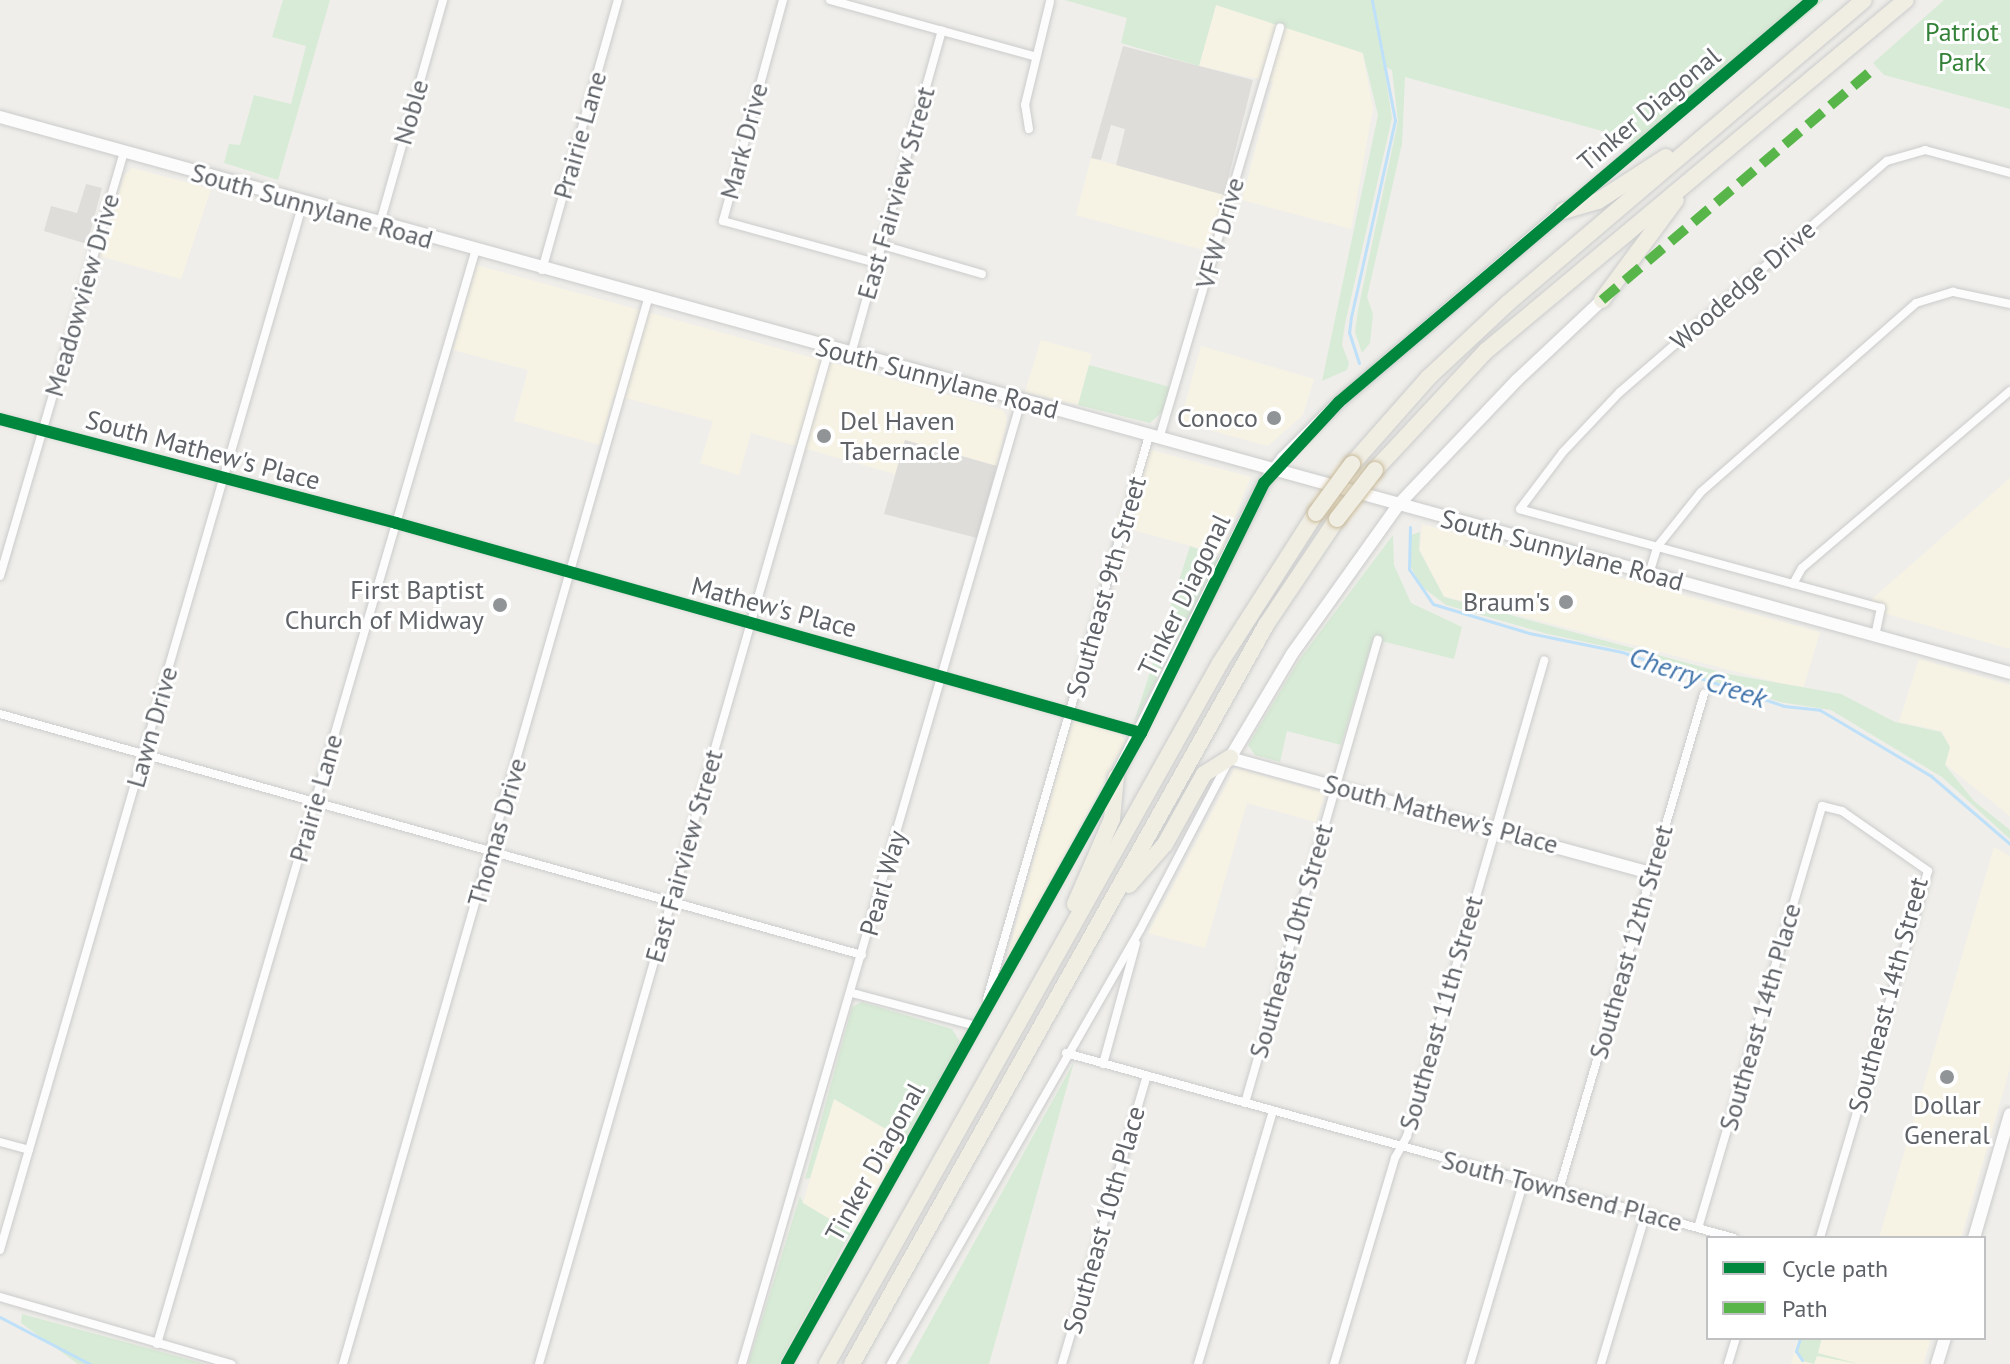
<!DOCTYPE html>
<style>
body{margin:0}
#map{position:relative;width:2010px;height:1364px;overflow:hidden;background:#efeeea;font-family:"PT Sans",sans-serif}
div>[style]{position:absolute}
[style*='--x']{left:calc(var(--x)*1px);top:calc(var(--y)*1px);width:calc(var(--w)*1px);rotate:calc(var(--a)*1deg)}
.commercial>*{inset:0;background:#f7f3e4}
.industrial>*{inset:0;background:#dfddda}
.green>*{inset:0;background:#d8ebd6}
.stream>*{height:3px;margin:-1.5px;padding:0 1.5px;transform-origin:1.5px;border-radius:1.5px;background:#bfe0f9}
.roads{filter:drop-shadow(0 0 2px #cbcccc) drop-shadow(0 0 2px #cbcccc)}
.street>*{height:8px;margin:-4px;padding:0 4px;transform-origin:4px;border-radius:4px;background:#fdfcfc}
.secondary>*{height:12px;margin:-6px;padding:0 6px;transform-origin:6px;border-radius:6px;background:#fdfcfc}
.highway>*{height:16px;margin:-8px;padding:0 8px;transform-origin:8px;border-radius:8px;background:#f0ede3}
.bridges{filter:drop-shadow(0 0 2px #c8b996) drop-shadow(0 0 2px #c8b996)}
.highway-bridge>*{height:16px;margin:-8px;padding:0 8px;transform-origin:8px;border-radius:8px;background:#f0ede3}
.quiet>*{height:10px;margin-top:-5px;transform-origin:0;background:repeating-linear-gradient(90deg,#58b549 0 20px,transparent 0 30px)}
.cycleway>*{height:12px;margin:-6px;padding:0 6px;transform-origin:6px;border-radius:6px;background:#00873e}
.dots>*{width:22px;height:22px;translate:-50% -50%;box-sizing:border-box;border:4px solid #fff;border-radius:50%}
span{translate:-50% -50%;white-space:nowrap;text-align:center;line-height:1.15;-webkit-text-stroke:6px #fff;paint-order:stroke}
.park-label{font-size:26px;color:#348238}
.street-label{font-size:26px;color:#5f6368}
.poi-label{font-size:26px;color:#5f6368}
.right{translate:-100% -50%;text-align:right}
.left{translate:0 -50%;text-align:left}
.water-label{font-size:28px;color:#4174aa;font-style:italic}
.legend{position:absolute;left:1706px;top:1236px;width:280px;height:104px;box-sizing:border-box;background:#fff;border:2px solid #bfc1c3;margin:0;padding:10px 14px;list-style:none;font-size:24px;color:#5f6368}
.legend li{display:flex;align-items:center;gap:16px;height:40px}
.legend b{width:40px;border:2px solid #bfc1c3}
</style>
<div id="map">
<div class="commercial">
<div style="clip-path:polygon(1216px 5px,1362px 52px,1373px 108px,1351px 229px,1242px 200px,1273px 82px,1199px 66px)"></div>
<div style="clip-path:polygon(1091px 158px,1224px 195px,1207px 251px,1076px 215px)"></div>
<div style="clip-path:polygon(132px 168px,211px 189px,181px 279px,99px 256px,124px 176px)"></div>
<div style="clip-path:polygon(476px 265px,1003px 410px,1007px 419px,997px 466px,905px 440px,895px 474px,751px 433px,739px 475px,700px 463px,713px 421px,614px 395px,600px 445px,514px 421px,528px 370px,453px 350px)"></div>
<div style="clip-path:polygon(1041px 340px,1092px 354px,1078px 405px,1025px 392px)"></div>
<div style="clip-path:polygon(1201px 346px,1314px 379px,1303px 415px,1268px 446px,1180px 422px)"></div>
<div style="clip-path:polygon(1140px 447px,1251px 477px,1220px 554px,1115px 525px)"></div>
<div style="clip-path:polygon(2010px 478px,2010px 649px,1869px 609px,1872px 599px)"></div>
<div style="clip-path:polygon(1422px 524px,1820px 632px,1803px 689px,1444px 596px,1420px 550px)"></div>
<div style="clip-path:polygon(1919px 659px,2010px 685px,2010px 816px,1945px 764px,1950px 747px,1942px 731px,1899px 722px)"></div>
<div style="clip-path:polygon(1072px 719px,1118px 732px,1126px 741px,1005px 964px)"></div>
<div style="clip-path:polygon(1235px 768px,1325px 793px,1316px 822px,1247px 803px,1205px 948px,1148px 933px)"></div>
<div style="clip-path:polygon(1994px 847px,2010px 856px,2010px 1068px,1961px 1238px,1879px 1238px)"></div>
<div style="clip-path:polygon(834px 1099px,905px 1140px,851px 1232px,803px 1203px)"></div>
<div style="clip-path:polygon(1798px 1338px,1931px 1338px,1923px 1364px,1791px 1364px)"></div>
</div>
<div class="industrial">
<div style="clip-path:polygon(1123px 46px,1253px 80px,1224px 195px,1116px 165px,1125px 129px,1111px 125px,1101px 160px,1091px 158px)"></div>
<div style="clip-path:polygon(86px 184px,102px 188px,87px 244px,44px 231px,51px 206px,77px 213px)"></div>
<div style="clip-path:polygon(905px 440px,997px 466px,977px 538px,884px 514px)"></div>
</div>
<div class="green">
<div style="clip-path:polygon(283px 0,330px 0,278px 180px,224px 163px,229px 144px,240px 145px,254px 95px,291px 104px,306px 46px,272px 37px)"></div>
<div style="clip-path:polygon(1065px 0,1824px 0,1772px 44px,1763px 34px,1631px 146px,1624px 137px,1405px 77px,1402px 144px,1367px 297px,1373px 314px,1370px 343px,1362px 353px,1355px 332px,1358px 310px,1398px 121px,1392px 70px,1384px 66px,1392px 118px,1345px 324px,1342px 345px,1349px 363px,1347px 370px,1322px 381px,1378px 115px,1363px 53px,1216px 5px,1199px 66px,1121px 43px,1127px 18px)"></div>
<div style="clip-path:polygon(1944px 0,2010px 0,2010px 109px,1884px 75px,1873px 63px)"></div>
<div style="clip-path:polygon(1089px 365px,1170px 387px,1163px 411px,1150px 423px,1078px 405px)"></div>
<div style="clip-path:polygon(1420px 532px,1419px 550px,1444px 597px,1728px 674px,1841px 694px,1895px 722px,1941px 732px,1950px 747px,1945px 765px,1974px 801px,2010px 830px,2010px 839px,1942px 777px,1831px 710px,1780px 702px,1691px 674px,1650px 656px,1548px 634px,1446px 605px,1421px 586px,1411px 567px,1411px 535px)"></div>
<div style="clip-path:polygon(1393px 535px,1394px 565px,1411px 603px,1462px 627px,1454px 659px,1373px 639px,1341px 745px,1287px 731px,1280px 762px,1255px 755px,1248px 745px,1299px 660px)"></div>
<div style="clip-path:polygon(1190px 546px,1220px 558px,1134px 722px)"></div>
<div style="clip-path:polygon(862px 1002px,952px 1029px,960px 1042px,905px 1140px,834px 1099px,810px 1178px,805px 1179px,852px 1007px)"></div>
<div style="clip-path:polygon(1074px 1062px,989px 1364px,907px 1364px)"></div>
<div style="clip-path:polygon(800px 1196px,803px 1203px,851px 1232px,779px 1364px,748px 1364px)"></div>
<div style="clip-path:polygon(22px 1314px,169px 1354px,205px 1364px,78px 1364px,21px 1323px)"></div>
<div style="clip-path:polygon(1801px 1338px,1822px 1338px,1818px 1353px,1859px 1364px,1817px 1356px,1814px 1364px,1803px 1361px,1797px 1351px)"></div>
</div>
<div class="stream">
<div style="--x:1359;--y:363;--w:32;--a:-108"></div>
<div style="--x:1349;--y:333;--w:16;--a:-83"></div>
<div style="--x:1351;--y:317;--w:202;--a:-77.4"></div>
<div style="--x:1395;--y:120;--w:122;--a:-100.9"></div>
<div style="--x:1410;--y:527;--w:42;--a:91.4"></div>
<div style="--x:1409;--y:569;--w:42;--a:55.6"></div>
<div style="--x:1433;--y:604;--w:100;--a:16.8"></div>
<div style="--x:1529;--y:633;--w:95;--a:11.5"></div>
<div style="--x:1622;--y:652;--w:171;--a:18.4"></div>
<div style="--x:1784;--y:706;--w:36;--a:6"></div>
<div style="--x:1820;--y:710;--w:129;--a:30.7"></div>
<div style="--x:1931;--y:776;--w:104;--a:40.7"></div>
<div style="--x:0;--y:1317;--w:102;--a:27.6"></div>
<div style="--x:1800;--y:1338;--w:14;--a:107"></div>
<div style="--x:1796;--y:1351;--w:11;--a:56"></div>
</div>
<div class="roads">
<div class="street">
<div style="--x:783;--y:0;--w:229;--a:105.2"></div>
<div style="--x:723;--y:221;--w:159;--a:15.4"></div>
<div style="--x:830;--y:0;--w:212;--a:15.4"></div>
<div style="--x:1029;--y:129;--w:24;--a:-99"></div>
<div style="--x:1025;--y:105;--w:106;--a:-76.4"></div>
<div style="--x:1569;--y:205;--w:318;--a:-40.2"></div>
<div style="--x:380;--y:223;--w:232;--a:-74.2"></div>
<div style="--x:882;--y:245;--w:104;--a:16.2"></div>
<div style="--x:542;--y:270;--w:280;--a:-74.3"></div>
<div style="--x:851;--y:354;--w:336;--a:-74.3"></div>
<div style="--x:0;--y:419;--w:409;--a:14.7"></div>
<div style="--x:396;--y:523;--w:773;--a:15.76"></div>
<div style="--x:1159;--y:439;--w:429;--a:-73.6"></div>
<div style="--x:1649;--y:574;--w:28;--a:-73"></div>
<div style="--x:1657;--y:547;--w:70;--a:-51.3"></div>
<div style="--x:1701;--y:492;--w:286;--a:-41.3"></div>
<div style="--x:1916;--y:303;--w:39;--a:-17"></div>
<div style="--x:1953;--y:292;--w:58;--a:11.9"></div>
<div style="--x:0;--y:576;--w:441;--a:-73.7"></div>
<div style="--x:1793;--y:584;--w:18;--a:-61"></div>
<div style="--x:1802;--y:568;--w:273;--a:-40.4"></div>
<div style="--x:1875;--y:636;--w:29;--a:-78"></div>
<div style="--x:1881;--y:608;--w:374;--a:-164.7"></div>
<div style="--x:1520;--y:509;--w:71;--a:-53"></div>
<div style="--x:1563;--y:452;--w:83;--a:-46.5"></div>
<div style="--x:1620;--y:392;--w:353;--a:-40.9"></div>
<div style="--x:1887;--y:161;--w:40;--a:-16"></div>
<div style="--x:1925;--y:150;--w:88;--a:15.1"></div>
<div style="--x:0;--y:714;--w:895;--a:15.62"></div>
<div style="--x:852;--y:993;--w:128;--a:14.9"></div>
<div style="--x:987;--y:999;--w:586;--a:-73.95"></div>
<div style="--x:1066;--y:1053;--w:693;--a:15.48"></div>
<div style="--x:1103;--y:1064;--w:125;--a:-74.7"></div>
<div style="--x:1245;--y:1103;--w:482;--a:-74"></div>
<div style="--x:0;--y:1142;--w:30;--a:15"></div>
<div style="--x:1559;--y:1190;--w:517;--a:-73.7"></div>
<div style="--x:1698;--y:1228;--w:440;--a:-73.6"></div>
<div style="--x:1822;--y:806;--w:21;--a:14"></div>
<div style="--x:1842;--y:811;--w:105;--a:34.9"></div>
<div style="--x:1928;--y:871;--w:383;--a:106.4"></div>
<div style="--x:0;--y:1250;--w:1090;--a:-73.86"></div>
<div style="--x:0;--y:1297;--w:241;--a:16.2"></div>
<div style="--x:157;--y:1344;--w:1137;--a:-73.76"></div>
<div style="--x:343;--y:1364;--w:1108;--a:-74.02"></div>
<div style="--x:539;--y:1364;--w:1056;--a:-74.05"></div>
<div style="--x:742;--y:1364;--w:1003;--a:-73.84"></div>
<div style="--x:787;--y:1364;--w:663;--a:-60.73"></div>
<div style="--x:891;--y:1364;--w:500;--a:-60.16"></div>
<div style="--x:1140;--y:930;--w:187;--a:-62.3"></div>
<div style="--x:1062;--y:1364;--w:300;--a:-73.6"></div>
<div style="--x:1198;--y:1364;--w:264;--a:-73.5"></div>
<div style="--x:1334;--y:1364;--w:215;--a:-73.5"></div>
<div style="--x:1395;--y:1158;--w:25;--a:-61"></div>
<div style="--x:1407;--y:1136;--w:495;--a:-73.9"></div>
<div style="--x:1470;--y:1364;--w:192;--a:-73.6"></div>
<div style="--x:1601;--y:1364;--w:158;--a:-73.4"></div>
<div style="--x:1728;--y:1364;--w:27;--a:-73"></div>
</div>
<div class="secondary">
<div style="--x:0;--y:117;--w:2085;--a:15.46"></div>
<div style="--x:1602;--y:300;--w:117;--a:136.7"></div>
<div style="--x:1517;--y:380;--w:171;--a:133.6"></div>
<div style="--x:1399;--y:504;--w:184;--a:125.5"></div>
<div style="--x:1292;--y:654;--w:121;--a:120.8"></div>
<div style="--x:1230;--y:758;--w:435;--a:15.3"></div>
<div style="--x:1116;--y:777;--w:329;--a:-63.3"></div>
<div style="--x:1264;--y:483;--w:31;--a:-53"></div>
<div style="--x:1283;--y:458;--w:79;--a:-45"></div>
<div style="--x:1339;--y:402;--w:294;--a:-40.5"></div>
<div style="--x:1974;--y:1238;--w:129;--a:-73.8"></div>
<div style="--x:1937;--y:1364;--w:27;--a:-73"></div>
</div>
<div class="highway">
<div style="--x:1563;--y:211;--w:36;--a:-16"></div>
<div style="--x:1598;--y:201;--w:81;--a:-32.9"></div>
<div style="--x:1602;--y:300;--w:124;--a:-53.5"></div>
<div style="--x:1352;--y:464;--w:116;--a:-48.5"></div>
<div style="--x:1429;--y:377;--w:108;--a:-43.1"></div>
<div style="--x:1508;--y:303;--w:467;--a:-40.4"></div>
<div style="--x:1375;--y:470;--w:163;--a:-47"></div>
<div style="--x:1486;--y:351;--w:547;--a:-39.89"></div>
<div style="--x:1129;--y:885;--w:55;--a:-48.7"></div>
<div style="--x:1165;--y:844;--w:80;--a:-60.9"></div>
<div style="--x:1204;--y:774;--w:31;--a:-32"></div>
<div style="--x:1075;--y:904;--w:93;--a:-66.5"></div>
<div style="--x:1112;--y:819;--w:42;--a:-84.6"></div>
<div style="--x:827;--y:1364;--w:804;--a:-60.72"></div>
<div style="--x:1220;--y:663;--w:178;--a:-57.4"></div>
<div style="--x:852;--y:1364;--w:847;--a:-60.74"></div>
<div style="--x:1266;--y:625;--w:128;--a:-56.2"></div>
</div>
</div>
<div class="bridges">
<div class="highway-bridge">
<div style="--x:1316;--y:513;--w:61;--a:-53.7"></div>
<div style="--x:1337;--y:519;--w:62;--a:-52.2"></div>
</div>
</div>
<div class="quiet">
<div style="--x:1602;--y:300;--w:360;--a:-40.4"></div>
</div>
<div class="cycleway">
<div style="--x:0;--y:419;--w:409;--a:14.7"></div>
<div style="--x:396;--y:523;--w:774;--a:15.74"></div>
<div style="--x:787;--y:1364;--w:724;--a:-60.71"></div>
<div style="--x:1141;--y:733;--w:279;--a:-63.8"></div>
<div style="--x:1264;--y:483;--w:110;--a:-47.2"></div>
<div style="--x:1339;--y:402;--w:621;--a:-40.36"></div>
</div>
<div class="dots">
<div style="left:1274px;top:418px;background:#919496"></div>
<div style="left:824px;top:436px;background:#919496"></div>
<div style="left:1566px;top:602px;background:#919496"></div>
<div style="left:500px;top:605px;background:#919496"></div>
<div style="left:1947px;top:1077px;background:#919496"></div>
</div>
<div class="park-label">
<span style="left:1962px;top:47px">Patriot<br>Park</span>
</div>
<div class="street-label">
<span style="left:1649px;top:109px;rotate:-40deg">Tinker Diagonal</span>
<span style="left:411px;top:112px;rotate:-74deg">Noble</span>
<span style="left:580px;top:135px;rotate:-74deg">Prairie Lane</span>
<span style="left:744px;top:141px;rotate:-75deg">Mark Drive</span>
<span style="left:896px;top:193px;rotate:-74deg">East Fairview Street</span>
<span style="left:312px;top:206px;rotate:16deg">South Sunnylane Road</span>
<span style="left:1220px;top:233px;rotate:-74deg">VFW Drive</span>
<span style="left:1743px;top:285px;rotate:-41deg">Woodedge Drive</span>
<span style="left:82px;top:295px;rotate:-74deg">Meadowview Drive</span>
<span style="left:937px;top:378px;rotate:15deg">South Sunnylane Road</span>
<span style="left:203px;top:450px;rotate:15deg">South Mathew's Place</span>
<span style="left:1562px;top:550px;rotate:15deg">South Sunnylane Road</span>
<span style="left:1106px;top:587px;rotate:-74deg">Southeast 9th Street</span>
<span style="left:1184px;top:595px;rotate:-64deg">Tinker Diagonal</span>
<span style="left:774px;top:607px;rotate:15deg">Mathew's Place</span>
<span style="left:152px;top:727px;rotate:-74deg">Lawn Drive</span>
<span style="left:316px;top:798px;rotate:-74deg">Prairie Lane</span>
<span style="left:1441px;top:814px;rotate:15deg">South Mathew's Place</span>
<span style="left:497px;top:832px;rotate:-74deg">Thomas Drive</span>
<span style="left:684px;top:856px;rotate:-74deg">East Fairview Street</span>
<span style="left:883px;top:883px;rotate:-74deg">Pearl Way</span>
<span style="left:1291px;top:941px;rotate:-74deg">Southeast 10th Street</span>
<span style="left:1631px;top:942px;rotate:-74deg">Southeast 12th Street</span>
<span style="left:1888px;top:995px;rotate:-75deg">Southeast 14th Street</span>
<span style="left:1441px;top:1013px;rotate:-74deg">Southeast 11th Street</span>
<span style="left:1760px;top:1017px;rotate:-74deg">Southeast 14th Place</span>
<span style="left:875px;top:1162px;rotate:-61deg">Tinker Diagonal</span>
<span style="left:1562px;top:1191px;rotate:15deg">South Townsend Place</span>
<span style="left:1104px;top:1220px;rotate:-74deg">Southeast 10th Place</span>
</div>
<div class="poi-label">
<span class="right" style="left:1258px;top:418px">Conoco</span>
<span class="left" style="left:840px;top:436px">Del Haven<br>Tabernacle</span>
<span class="right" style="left:484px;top:605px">First Baptist<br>Church of Midway</span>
<span class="right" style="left:1550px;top:602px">Braum's</span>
<span style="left:1947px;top:1120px">Dollar<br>General</span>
</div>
<div class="water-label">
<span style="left:1698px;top:677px;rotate:18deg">Cherry Creek</span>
</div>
<ul class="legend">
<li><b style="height:10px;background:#00873e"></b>Cycle path</li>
<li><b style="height:10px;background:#58b549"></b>Path</li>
</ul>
</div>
